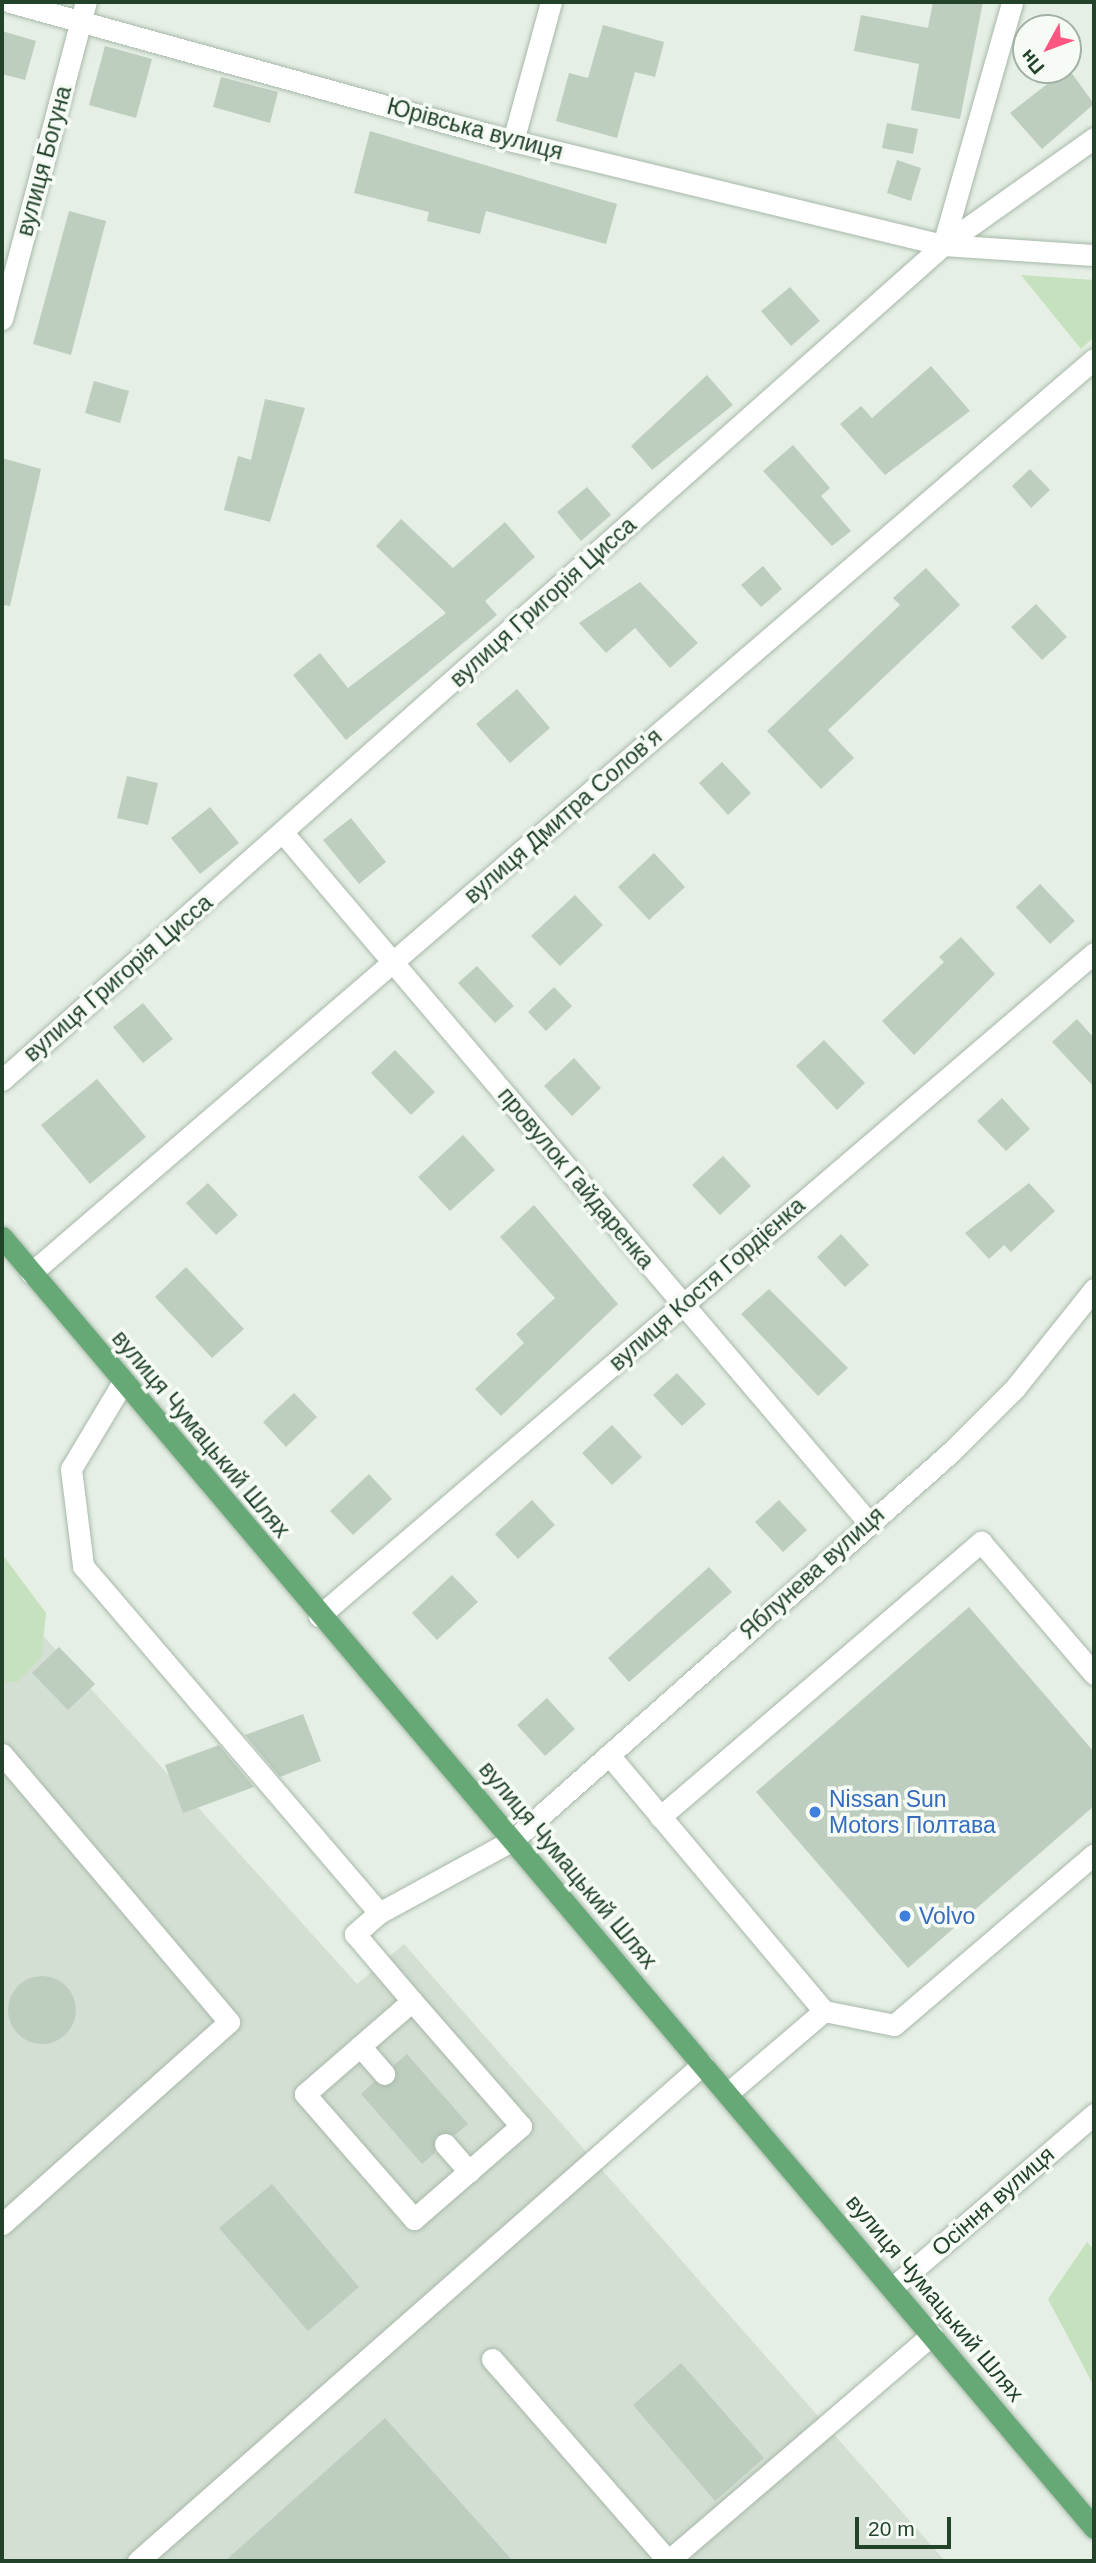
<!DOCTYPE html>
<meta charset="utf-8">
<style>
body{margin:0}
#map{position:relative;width:1096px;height:2563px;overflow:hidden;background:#e5efe5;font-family:Helvetica,sans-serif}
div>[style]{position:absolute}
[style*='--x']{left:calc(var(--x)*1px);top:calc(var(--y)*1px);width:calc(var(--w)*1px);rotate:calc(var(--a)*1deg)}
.built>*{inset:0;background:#d3dfd3}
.green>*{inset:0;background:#c5e1bd}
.building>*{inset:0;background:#bdcdbe}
.round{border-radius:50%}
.roads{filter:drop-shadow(0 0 2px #a7b8a9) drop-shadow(0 0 2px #a7b8a9)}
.minor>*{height:21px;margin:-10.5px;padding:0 10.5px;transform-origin:10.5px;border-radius:10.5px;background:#fff}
.major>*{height:21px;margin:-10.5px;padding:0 10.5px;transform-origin:10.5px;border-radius:10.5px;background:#66a876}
.dots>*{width:19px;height:19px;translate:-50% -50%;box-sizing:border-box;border:4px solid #f6fbf6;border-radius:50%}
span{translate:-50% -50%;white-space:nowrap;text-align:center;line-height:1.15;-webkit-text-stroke:7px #f6fbf6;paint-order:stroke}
.street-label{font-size:23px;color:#22432a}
.shop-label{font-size:23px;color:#366cbe}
.left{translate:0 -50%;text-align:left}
.frame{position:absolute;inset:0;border:4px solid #22432a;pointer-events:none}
.north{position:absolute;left:1012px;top:14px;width:70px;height:70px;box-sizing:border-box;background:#f6fbf6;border:2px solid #a1b1a4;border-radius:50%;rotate:229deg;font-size:19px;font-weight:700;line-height:28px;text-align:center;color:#22432a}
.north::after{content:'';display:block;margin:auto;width:24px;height:32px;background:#fc5681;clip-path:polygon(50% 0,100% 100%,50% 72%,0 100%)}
.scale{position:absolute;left:855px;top:2517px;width:96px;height:32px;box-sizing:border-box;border:4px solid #22432a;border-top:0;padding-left:9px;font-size:21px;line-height:24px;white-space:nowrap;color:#22432a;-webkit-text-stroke:5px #f6fbf6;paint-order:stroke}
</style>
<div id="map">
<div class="built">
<div style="clip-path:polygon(2px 1590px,357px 1984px,404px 1944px,945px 2561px,2px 2561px)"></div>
</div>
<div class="green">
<div style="clip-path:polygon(1021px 275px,1094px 280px,1094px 337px,1081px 349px)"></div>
<div style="clip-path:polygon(2px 1554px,46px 1613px,41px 1658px,17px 1682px,2px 1681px)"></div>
<div style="clip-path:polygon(1087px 2242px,1094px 2250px,1094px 2386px,1048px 2299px)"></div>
</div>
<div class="building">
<div style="clip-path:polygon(933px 2px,983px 2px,960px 119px,911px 110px,919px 64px,854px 51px,861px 15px,928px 28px)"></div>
<div style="clip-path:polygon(603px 25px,664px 42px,655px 77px,635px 72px,617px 138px,556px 121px,569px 73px,588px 78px)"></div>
<div style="clip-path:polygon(2px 31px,36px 41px,25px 80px,2px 74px)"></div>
<div style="clip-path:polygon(105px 46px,152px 59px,136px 118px,89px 105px)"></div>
<div style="clip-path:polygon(1068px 68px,1094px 104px,1042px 149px,1010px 113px)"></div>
<div style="clip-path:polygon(221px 77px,278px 92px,270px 123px,213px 107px)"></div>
<div style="clip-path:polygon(887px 123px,918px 129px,913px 154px,882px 148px)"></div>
<div style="clip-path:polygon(370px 131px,617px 204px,606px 244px,486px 211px,480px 234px,427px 221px,429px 212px,354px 193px)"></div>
<div style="clip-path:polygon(897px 160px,921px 168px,911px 201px,887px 193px)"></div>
<div style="clip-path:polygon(69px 211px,106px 221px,71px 355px,33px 344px)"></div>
<div style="clip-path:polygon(790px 287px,820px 321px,791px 346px,761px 311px)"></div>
<div style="clip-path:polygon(931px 366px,970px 411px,885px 475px,840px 424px,861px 406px,872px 418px)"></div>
<div style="clip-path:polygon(707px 375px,733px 405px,652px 470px,631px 446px)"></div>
<div style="clip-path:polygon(94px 381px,129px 391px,120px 423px,85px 413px)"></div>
<div style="clip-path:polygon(265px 399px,305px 408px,270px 522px,224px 510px,238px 456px,251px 460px)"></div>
<div style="clip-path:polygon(793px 445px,830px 488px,821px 496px,851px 531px,832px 546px,763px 471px)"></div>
<div style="clip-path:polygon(2px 458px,41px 469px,10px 606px,2px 605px)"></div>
<div style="clip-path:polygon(1030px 469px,1050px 490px,1031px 508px,1012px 486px)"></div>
<div style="clip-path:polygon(587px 487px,611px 515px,581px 541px,557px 512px)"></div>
<div style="clip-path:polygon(401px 519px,453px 568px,505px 522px,535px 557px,485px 601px,497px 615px,346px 740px,293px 675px,320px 653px,348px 688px,446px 613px,376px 546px)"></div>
<div style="clip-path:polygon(763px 566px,782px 589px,761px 607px,741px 585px)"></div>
<div style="clip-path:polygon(926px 568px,960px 605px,828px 730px,854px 758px,821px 789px,767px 731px,900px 605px,893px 598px)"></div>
<div style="clip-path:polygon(640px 582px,698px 643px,670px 668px,635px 628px,606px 653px,579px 623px)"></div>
<div style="clip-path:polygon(1036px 604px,1067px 637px,1042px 660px,1011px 627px)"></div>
<div style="clip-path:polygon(517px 689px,550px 728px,510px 763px,476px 724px)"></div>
<div style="clip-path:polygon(722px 762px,751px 793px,728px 815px,699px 783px)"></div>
<div style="clip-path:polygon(127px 776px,158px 783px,148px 825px,117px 818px)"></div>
<div style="clip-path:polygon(210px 807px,239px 843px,200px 874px,171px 838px)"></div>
<div style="clip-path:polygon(351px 818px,386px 862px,359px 884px,323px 840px)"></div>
<div style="clip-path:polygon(654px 853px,685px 887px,649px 920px,618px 887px)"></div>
<div style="clip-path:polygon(1040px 884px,1075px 921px,1050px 944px,1016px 907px)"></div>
<div style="clip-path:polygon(575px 895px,603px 925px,560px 966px,531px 936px)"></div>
<div style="clip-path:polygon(961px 937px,995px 974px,914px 1055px,882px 1021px,944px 962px,939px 957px)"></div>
<div style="clip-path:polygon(477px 966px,514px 1006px,495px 1023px,458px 983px)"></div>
<div style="clip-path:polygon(554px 987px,572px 1006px,546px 1031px,528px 1012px)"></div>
<div style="clip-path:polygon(143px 1003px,173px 1039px,143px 1063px,113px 1027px)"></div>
<div style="clip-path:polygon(1077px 1019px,1094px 1038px,1094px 1087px,1052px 1042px)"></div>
<div style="clip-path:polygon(824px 1040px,865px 1083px,837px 1110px,796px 1066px)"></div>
<div style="clip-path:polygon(395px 1050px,435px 1092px,411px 1115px,371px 1073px)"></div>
<div style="clip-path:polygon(574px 1058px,601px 1088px,572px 1116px,544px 1086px)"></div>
<div style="clip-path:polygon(97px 1079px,146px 1137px,90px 1184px,41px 1125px)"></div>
<div style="clip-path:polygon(1002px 1098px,1030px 1129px,1006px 1151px,977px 1121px)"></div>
<div style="clip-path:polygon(463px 1135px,495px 1170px,450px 1211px,418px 1177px)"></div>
<div style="clip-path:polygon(723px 1156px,751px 1186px,720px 1215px,692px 1185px)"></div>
<div style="clip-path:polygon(208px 1183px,238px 1215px,216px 1235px,186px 1203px)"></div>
<div style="clip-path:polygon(1029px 1183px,1055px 1211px,1011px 1252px,1004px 1245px,989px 1259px,965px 1233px)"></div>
<div style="clip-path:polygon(534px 1205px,618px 1304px,501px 1416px,475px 1389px,524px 1343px,516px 1334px,555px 1298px,500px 1237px)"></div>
<div style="clip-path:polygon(841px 1234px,869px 1265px,845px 1287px,817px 1257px)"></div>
<div style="clip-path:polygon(186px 1267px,244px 1329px,212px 1358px,155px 1297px)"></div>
<div style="clip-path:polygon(769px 1289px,848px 1368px,818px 1396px,741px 1314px)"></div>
<div style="clip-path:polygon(677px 1373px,706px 1404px,682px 1426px,653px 1395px)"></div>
<div style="clip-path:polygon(294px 1393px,317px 1417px,286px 1447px,263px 1422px)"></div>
<div style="clip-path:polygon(612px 1425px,642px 1457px,612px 1485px,582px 1453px)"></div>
<div style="clip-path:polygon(369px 1474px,392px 1499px,353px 1535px,330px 1511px)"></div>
<div style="clip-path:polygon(532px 1500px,555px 1525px,518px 1559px,495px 1534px)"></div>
<div style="clip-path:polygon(779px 1500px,807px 1530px,783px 1552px,755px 1522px)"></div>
<div style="clip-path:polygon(709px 1567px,732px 1592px,629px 1682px,608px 1658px)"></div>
<div style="clip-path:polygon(452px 1575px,478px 1602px,437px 1640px,412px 1613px)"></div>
<div style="clip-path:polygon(969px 1607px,1094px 1752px,1094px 1806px,908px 1968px,756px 1792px)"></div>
<div style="clip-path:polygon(59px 1647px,95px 1684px,68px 1710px,32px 1673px)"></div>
<div style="clip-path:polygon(547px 1698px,575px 1729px,545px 1756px,517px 1725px)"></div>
<div style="clip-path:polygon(303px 1714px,321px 1761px,280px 1777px,245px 1735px)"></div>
<div style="clip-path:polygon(219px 1745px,254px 1787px,183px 1813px,165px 1765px)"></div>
<div class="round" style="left:8px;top:1976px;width:68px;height:68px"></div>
<div style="clip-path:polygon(407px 2054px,468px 2124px,455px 2135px,436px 2135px,435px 2153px,422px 2164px,361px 2094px,374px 2082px,393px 2083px,394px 2065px)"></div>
<div style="clip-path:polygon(272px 2184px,359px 2287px,308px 2331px,219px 2228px)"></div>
<div style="clip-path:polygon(681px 2363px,764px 2458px,715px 2501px,633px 2405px)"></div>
<div style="clip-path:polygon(385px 2418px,513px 2561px,225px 2561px)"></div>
</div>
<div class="roads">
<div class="minor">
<div style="--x:10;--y:2;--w:522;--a:15.45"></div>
<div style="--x:513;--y:141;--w:442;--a:13.6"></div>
<div style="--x:943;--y:245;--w:151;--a:3.8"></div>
<div style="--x:513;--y:141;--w:144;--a:-74.7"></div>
<div style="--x:943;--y:245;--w:253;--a:-74.1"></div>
<div style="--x:2;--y:319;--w:328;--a:-75.2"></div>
<div style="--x:284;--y:834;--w:902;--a:49.67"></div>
<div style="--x:2;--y:1080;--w:1258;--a:-41.58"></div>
<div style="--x:943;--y:245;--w:185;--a:-35.3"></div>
<div style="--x:31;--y:1273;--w:1402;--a:-40.69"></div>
<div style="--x:123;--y:1382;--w:101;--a:120.9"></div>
<div style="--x:71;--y:1469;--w:98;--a:82.9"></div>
<div style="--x:83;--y:1566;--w:456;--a:49.5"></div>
<div style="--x:379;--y:1913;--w:153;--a:-28.6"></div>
<div style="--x:513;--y:1840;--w:585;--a:-41.54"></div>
<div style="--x:951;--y:1452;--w:91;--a:-45"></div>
<div style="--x:1015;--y:1388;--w:127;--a:-51.4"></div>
<div style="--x:319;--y:1616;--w:1020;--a:-40.55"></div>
<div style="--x:2;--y:1754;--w:351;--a:49.7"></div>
<div style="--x:229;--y:2022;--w:304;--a:138.3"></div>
<div style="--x:609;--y:1755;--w:334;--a:50"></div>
<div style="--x:824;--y:2011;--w:126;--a:139.5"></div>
<div style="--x:660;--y:1817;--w:423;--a:-40.6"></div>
<div style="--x:981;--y:1542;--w:174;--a:49.4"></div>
<div style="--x:379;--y:1913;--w:32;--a:139"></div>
<div style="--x:355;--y:1934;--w:88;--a:49.6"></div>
<div style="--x:412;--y:2001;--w:166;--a:48.9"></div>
<div style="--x:521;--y:2126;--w:142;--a:139"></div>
<div style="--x:414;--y:2219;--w:166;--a:-131.1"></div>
<div style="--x:305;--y:2094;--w:142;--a:-41"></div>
<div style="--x:824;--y:2011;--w:71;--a:11.3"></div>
<div style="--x:894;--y:2025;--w:263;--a:-40.5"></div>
<div style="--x:360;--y:2046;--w:37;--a:49"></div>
<div style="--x:445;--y:2144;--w:37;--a:49"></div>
<div style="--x:892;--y:2288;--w:267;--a:-40.7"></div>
<div style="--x:492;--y:2359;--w:268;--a:48.9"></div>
<div style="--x:668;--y:2561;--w:348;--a:-40.6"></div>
<div style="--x:138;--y:2561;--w:752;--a:-41.34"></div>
</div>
<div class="major">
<div style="--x:2;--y:1237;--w:1691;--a:49.77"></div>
</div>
</div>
<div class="dots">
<div style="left:815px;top:1812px;background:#3f7fe0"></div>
<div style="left:905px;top:1916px;background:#3f7fe0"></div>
</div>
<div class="street-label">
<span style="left:475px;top:129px;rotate:15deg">Юрівська вулиця</span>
<span style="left:44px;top:161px;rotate:-75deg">вулиця Богуна</span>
<span style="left:543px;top:602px;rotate:-42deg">вулиця Григорія Цисса</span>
<span style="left:563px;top:816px;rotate:-41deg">вулиця Дмитра Соловʼя</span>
<span style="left:118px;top:978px;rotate:-41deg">вулиця Григорія Цисса</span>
<span style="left:576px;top:1178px;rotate:50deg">провулок Гайдаренка</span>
<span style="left:707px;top:1284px;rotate:-41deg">вулиця Костя Гордієнка</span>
<span style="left:201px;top:1434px;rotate:50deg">вулиця Чумацький Шлях</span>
<span style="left:812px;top:1573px;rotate:-42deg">Яблунева вулиця</span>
<span style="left:568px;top:1865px;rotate:50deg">вулиця Чумацький Шлях</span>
<span style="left:993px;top:2201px;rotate:-41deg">Осіння вулиця</span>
<span style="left:935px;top:2298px;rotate:50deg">вулиця Чумацький Шлях</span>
</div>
<div class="shop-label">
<span class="left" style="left:829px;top:1812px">Nissan Sun<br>Motors Полтава</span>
<span class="left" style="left:919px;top:1916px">Volvo</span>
</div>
<div class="frame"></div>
<div class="north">Пн</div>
<div class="scale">20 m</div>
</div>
